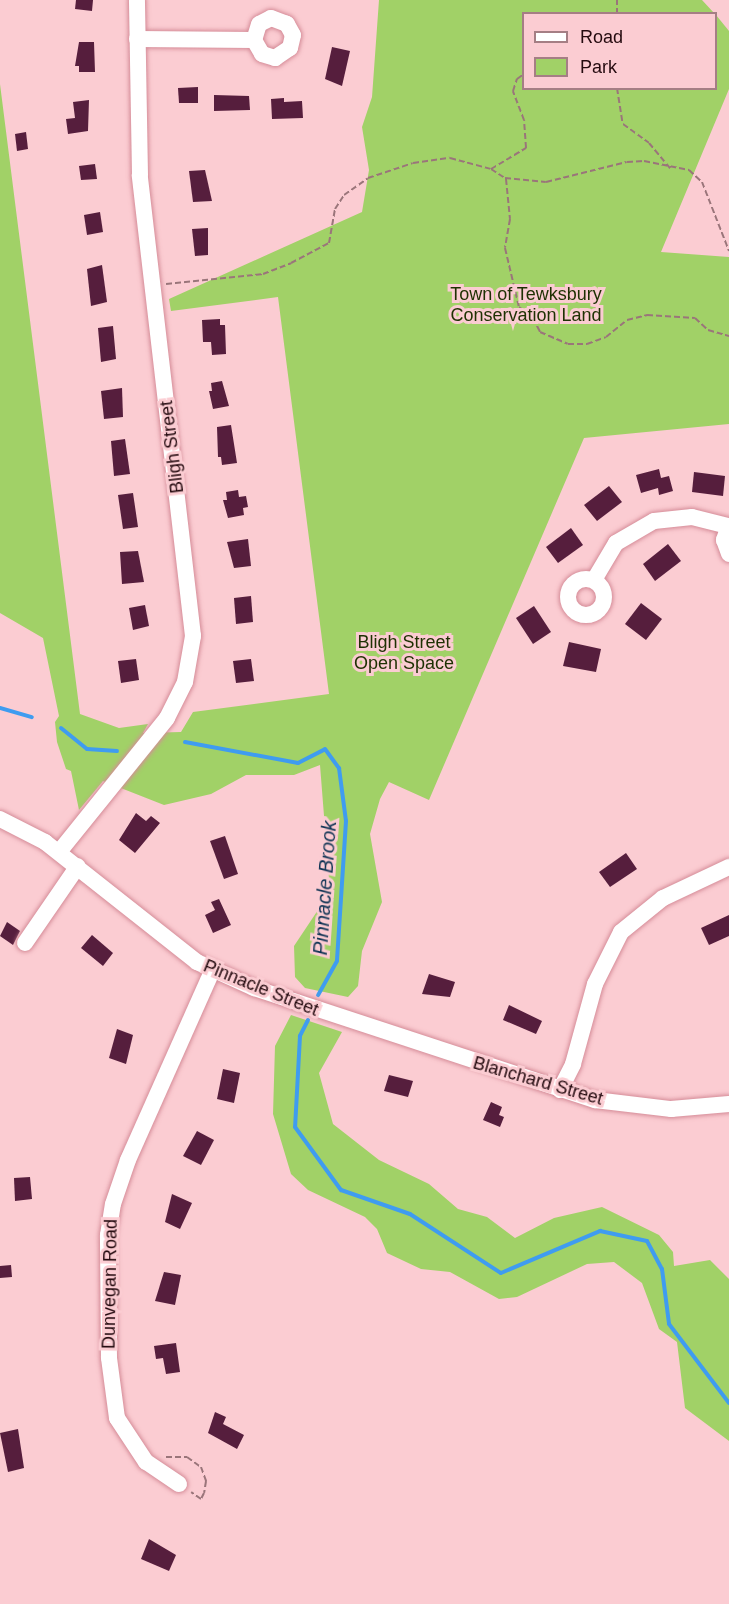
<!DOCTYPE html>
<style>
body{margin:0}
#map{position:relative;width:729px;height:1604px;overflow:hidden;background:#fbccd2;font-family:Helvetica,sans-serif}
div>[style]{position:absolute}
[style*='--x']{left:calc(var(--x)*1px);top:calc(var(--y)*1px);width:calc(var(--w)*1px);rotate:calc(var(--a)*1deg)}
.green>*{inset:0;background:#a1d167}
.stream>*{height:4px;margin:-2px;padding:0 2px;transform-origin:2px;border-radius:2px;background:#3f9cf0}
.building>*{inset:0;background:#561e3d}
.path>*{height:2px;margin-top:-1px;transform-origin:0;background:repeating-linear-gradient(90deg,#9a757a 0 6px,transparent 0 9px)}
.roads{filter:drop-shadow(0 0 2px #d58c98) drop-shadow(0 0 2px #d58c98)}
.minor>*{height:16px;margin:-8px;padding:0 8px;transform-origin:8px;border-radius:8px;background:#fff}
.minor>.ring{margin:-8px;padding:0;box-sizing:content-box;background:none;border:16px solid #fff;border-radius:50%}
span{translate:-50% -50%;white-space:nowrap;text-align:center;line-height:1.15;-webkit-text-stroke:6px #fbccd2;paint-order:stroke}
.park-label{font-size:18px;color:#1e3102}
.street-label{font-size:18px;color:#240a0f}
.water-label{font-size:20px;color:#0d3253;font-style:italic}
.legend{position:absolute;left:522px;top:12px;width:195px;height:78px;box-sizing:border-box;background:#fbccd2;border:2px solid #a57e84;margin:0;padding:8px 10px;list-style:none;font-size:18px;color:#240a0f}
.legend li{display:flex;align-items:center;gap:12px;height:30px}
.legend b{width:30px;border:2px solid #a57e84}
</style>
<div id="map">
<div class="green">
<div style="clip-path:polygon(379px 0,702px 0,714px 13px,524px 14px,524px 88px,716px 88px,716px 15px,729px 31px,729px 89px,661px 252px,729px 257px,729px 424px,584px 438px,429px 800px,389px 782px,380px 799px,370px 834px,382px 902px,362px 951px,358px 986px,348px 997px,305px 988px,295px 977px,294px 946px,330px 892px,320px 765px,294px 775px,246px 775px,211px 794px,164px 805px,103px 781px,79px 810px,71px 771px,66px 769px,57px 742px,55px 722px,59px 716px,43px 638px,0 613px,0 84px,80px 714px,119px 728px,148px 724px,143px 733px,181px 732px,193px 712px,329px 694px,278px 297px,171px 311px,169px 299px,362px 212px,369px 170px,362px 127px,372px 97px)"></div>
<div style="clip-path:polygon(291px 1015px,342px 1032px,319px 1073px,333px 1124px,379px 1160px,429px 1184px,458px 1209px,487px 1217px,515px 1238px,554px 1218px,602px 1207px,659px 1235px,673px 1252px,674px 1266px,710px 1260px,729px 1279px,729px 1441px,685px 1408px,677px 1342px,659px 1329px,642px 1283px,614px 1262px,587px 1264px,517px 1297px,499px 1299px,450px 1272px,421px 1269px,387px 1253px,377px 1229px,365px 1217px,308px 1190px,291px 1174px,273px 1114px,275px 1046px)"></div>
</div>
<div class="stream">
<div style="--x:0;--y:708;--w:33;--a:16"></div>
<div style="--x:61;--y:728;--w:33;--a:39"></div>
<div style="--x:87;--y:749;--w:30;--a:4"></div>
<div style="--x:185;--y:742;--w:115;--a:10.5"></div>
<div style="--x:298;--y:763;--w:30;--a:-27"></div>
<div style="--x:325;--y:749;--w:24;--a:54"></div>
<div style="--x:339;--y:768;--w:53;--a:82.5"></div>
<div style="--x:346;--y:821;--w:140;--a:93.7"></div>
<div style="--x:337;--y:961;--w:39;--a:119"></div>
<div style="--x:308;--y:1020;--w:18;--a:117"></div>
<div style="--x:300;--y:1036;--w:91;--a:93.1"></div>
<div style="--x:295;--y:1127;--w:78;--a:53.9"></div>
<div style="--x:341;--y:1190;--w:73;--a:19.2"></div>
<div style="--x:410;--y:1214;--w:108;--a:33"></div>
<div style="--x:501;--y:1273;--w:108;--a:-23"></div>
<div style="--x:600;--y:1231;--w:48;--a:12"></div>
<div style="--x:647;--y:1241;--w:32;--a:62"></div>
<div style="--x:662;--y:1269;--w:55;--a:82.7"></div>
<div style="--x:669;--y:1324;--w:99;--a:52.8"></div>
</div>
<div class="building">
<div style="clip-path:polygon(76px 0,93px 0,92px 11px,75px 9px)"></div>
<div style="clip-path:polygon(79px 42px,94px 42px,95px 72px,79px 72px,79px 66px,75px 66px)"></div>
<div style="clip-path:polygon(332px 47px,350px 51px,342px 86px,325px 79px)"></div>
<div style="clip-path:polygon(198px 87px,198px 103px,179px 103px,178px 88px)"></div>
<div style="clip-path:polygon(214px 95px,249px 96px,250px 110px,214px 111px)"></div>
<div style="clip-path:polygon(284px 98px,284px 102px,302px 101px,303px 118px,272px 119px,271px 99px)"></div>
<div style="clip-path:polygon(89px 100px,88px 131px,68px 134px,66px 119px,75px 118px,73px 102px)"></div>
<div style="clip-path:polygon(26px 132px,28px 149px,17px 151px,15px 134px)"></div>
<div style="clip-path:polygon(95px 164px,97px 179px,81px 180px,79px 166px)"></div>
<div style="clip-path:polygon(205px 170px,212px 201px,193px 202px,189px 171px)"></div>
<div style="clip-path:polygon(100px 212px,103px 232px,87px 235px,84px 215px)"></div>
<div style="clip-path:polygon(208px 228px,208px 255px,195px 256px,192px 229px)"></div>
<div style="clip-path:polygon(102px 265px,107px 302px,91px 306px,87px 269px)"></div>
<div style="clip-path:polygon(220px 319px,220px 325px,225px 325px,226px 354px,212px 355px,211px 342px,203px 342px,202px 320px)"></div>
<div style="clip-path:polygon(113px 326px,116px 359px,101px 362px,98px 328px)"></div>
<div style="clip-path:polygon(222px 381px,229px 406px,213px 409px,209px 391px,212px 391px,211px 383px)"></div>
<div style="clip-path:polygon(122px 388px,123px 417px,104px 419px,101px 391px)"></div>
<div style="clip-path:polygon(231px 425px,237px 463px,222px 465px,221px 457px,218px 457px,217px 427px)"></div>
<div style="clip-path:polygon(125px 439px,130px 474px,114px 476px,111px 441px)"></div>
<div style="clip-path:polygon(659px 469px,661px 478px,669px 476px,673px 491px,659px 495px,658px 488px,641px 493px,636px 475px)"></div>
<div style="clip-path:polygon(694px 472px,725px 476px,723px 496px,692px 492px)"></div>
<div style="clip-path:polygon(609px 486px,622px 502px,597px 521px,584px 505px)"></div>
<div style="clip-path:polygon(238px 490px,239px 497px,246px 496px,248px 507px,243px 508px,244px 515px,228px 518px,223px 500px,227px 500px,226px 492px)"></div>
<div style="clip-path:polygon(133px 493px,138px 527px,123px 529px,118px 495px)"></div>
<div style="clip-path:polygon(571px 528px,583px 545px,558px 563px,546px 547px)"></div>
<div style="clip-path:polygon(248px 539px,251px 566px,234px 568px,227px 542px)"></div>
<div style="clip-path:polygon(668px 544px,681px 561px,655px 581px,643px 564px)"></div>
<div style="clip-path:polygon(138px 551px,144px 582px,122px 584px,120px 552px)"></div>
<div style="clip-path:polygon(251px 596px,253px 622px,236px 624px,234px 598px)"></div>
<div style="clip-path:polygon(641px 603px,662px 619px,646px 640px,625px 624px)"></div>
<div style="clip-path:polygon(145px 605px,149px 626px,133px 630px,129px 608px)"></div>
<div style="clip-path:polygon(534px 606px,551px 632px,533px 644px,516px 618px)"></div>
<div style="clip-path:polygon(569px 642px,601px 649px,596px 672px,563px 666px)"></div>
<div style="clip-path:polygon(136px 659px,139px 680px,121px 683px,118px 661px)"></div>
<div style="clip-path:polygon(251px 659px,254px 681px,236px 683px,233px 661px)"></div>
<div style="clip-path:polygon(136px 813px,146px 821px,151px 816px,160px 823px,135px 853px,119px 840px)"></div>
<div style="clip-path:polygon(225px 836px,238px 874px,224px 879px,210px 841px)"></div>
<div style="clip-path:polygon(626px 853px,637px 869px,610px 887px,599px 872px)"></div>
<div style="clip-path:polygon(219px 899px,231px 925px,213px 933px,205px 915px,215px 910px,211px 902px)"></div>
<div style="clip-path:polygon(729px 915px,729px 936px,709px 945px,701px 928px)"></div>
<div style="clip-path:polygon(7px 922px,20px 931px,13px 945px,0 936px)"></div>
<div style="clip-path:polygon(92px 935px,113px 953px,103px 966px,81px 948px)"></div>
<div style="clip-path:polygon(429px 974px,455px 982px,450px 997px,422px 994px)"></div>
<div style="clip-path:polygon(509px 1005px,542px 1021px,536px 1034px,503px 1020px)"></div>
<div style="clip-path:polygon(117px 1029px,133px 1035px,126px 1064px,109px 1058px)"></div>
<div style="clip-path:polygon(223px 1069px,240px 1073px,234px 1103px,217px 1099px)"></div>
<div style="clip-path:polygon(389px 1075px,413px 1081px,408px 1097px,384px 1091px)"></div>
<div style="clip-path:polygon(491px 1102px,502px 1107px,499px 1115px,504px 1117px,500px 1127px,483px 1120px)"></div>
<div style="clip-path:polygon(197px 1131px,214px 1140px,201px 1165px,183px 1156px)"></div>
<div style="clip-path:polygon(30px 1177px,32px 1199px,15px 1201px,14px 1178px)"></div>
<div style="clip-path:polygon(172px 1194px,192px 1203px,180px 1229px,165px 1222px)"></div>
<div style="clip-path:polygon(11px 1265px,12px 1277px,0 1278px,0 1266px)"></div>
<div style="clip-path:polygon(164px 1272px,181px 1275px,175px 1305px,155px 1301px)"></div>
<div style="clip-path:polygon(176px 1343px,180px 1372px,166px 1374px,163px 1358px,156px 1359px,154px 1346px)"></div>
<div style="clip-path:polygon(215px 1412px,226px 1417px,223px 1424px,244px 1435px,237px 1449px,208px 1433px)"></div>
<div style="clip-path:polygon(18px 1429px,24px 1468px,8px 1472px,0 1433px)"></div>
<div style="clip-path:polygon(149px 1539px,176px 1555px,169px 1571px,141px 1559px)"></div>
</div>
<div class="path">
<div style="--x:617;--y:14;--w:14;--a:-90"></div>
<div style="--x:617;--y:88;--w:36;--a:81"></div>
<div style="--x:623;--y:124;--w:32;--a:36"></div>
<div style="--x:649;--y:143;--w:33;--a:50"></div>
<div style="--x:491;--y:169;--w:41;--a:-31"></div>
<div style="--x:526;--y:148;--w:28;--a:-94"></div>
<div style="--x:524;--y:120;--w:31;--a:-111"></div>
<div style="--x:513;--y:91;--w:13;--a:-72"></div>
<div style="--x:517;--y:79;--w:9;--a:-36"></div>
<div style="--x:506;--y:179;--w:40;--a:84.3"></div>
<div style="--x:510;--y:219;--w:29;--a:100"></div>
<div style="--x:505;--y:248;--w:61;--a:76.7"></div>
<div style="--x:519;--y:307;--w:18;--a:38"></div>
<div style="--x:533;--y:318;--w:16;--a:63"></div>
<div style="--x:540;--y:332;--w:30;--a:23"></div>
<div style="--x:568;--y:344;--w:19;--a:0"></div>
<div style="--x:587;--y:344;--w:20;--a:-20"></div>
<div style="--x:606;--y:337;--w:27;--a:-39"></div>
<div style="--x:627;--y:320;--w:21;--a:-14"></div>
<div style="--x:647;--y:315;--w:48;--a:3.6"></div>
<div style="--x:695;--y:318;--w:18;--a:43"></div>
<div style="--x:708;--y:330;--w:22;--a:16"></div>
<div style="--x:166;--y:284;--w:98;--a:-5.9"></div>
<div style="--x:263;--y:274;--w:30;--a:-21"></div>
<div style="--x:291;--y:263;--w:43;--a:-27.8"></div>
<div style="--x:329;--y:243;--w:35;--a:-80"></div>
<div style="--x:335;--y:209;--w:17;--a:-57"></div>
<div style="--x:344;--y:195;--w:29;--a:-35"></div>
<div style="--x:368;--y:178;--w:47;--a:-18.4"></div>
<div style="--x:413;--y:163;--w:37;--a:-8"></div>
<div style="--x:450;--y:158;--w:42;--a:15"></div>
<div style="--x:491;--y:169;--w:17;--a:33"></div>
<div style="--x:505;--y:178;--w:41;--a:5.6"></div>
<div style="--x:546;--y:182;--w:83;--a:-13.9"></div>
<div style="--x:627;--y:162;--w:17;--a:-3"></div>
<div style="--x:644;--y:161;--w:46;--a:11.3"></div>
<div style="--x:689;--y:170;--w:18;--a:43"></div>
<div style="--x:702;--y:182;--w:74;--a:68.6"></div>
<div style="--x:166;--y:1457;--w:21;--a:0"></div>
<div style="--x:187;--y:1457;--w:17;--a:36"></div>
<div style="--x:201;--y:1467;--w:15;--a:70"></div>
<div style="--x:206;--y:1481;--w:12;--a:99"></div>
<div style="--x:204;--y:1493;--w:7;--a:117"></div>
<div style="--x:201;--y:1499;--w:12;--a:-145"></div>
</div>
<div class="roads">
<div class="minor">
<div style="--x:137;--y:39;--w:117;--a:0.5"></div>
<div style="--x:254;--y:40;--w:16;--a:60"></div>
<div style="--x:262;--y:54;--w:14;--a:17"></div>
<div style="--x:275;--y:58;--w:18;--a:-34"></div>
<div style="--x:290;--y:48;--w:13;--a:-77"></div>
<div style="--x:293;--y:35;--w:13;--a:-119"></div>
<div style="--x:287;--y:24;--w:17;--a:-159"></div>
<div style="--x:271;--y:18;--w:13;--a:153"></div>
<div style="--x:259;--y:24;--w:17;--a:107"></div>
<div style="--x:729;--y:526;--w:15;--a:110"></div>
<div style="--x:724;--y:540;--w:15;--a:70"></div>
<div class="ring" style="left:568px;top:579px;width:20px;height:20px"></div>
<div style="--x:594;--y:580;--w:43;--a:-59.3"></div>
<div style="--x:616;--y:543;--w:44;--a:-30.1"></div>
<div style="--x:654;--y:521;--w:38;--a:-6"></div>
<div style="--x:692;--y:517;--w:38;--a:14"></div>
<div style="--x:0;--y:819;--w:51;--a:27.1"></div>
<div style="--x:45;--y:842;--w:194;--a:38.3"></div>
<div style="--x:197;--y:962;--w:63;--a:24.5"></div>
<div style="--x:254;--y:988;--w:359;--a:18.2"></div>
<div style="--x:595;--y:1100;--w:77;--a:6.8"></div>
<div style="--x:671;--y:1109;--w:58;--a:-4.9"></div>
<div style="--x:59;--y:852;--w:172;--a:-51.1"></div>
<div style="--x:167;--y:718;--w:40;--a:-63.4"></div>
<div style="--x:185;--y:682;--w:47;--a:-80.1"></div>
<div style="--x:193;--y:636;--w:464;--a:-96.6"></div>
<div style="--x:140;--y:175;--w:175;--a:-91"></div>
<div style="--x:25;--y:943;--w:93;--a:-55.5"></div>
<div style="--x:560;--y:1090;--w:29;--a:-63"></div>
<div style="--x:573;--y:1064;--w:83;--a:-74.6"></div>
<div style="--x:595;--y:984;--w:58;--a:-63.4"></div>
<div style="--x:621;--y:932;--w:54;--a:-39"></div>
<div style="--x:663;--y:898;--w:73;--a:-25.2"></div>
<div style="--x:179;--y:1484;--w:40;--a:-146"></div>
<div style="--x:146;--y:1462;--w:53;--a:-123.4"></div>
<div style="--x:117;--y:1418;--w:61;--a:-97.6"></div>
<div style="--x:109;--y:1358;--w:123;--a:-90.5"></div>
<div style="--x:108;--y:1235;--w:31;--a:-81"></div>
<div style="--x:113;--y:1204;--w:46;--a:-71.2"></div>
<div style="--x:128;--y:1160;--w:209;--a:-66"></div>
</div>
</div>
<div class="park-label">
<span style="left:526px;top:305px">Town of Tewksbury<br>Conservation Land</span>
<span style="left:404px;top:653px">Bligh Street<br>Open Space</span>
</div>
<div class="street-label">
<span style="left:172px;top:447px;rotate:-97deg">Bligh Street</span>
<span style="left:261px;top:988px;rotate:22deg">Pinnacle Street</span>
<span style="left:538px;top:1081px;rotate:16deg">Blanchard Street</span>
<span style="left:110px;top:1284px;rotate:-89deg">Dunvegan Road</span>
</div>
<div class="water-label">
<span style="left:325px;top:888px;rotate:-86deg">Pinnacle Brook</span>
</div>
<ul class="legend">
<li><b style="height:8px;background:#fff"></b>Road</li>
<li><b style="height:16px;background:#a1d167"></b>Park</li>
</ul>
</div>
